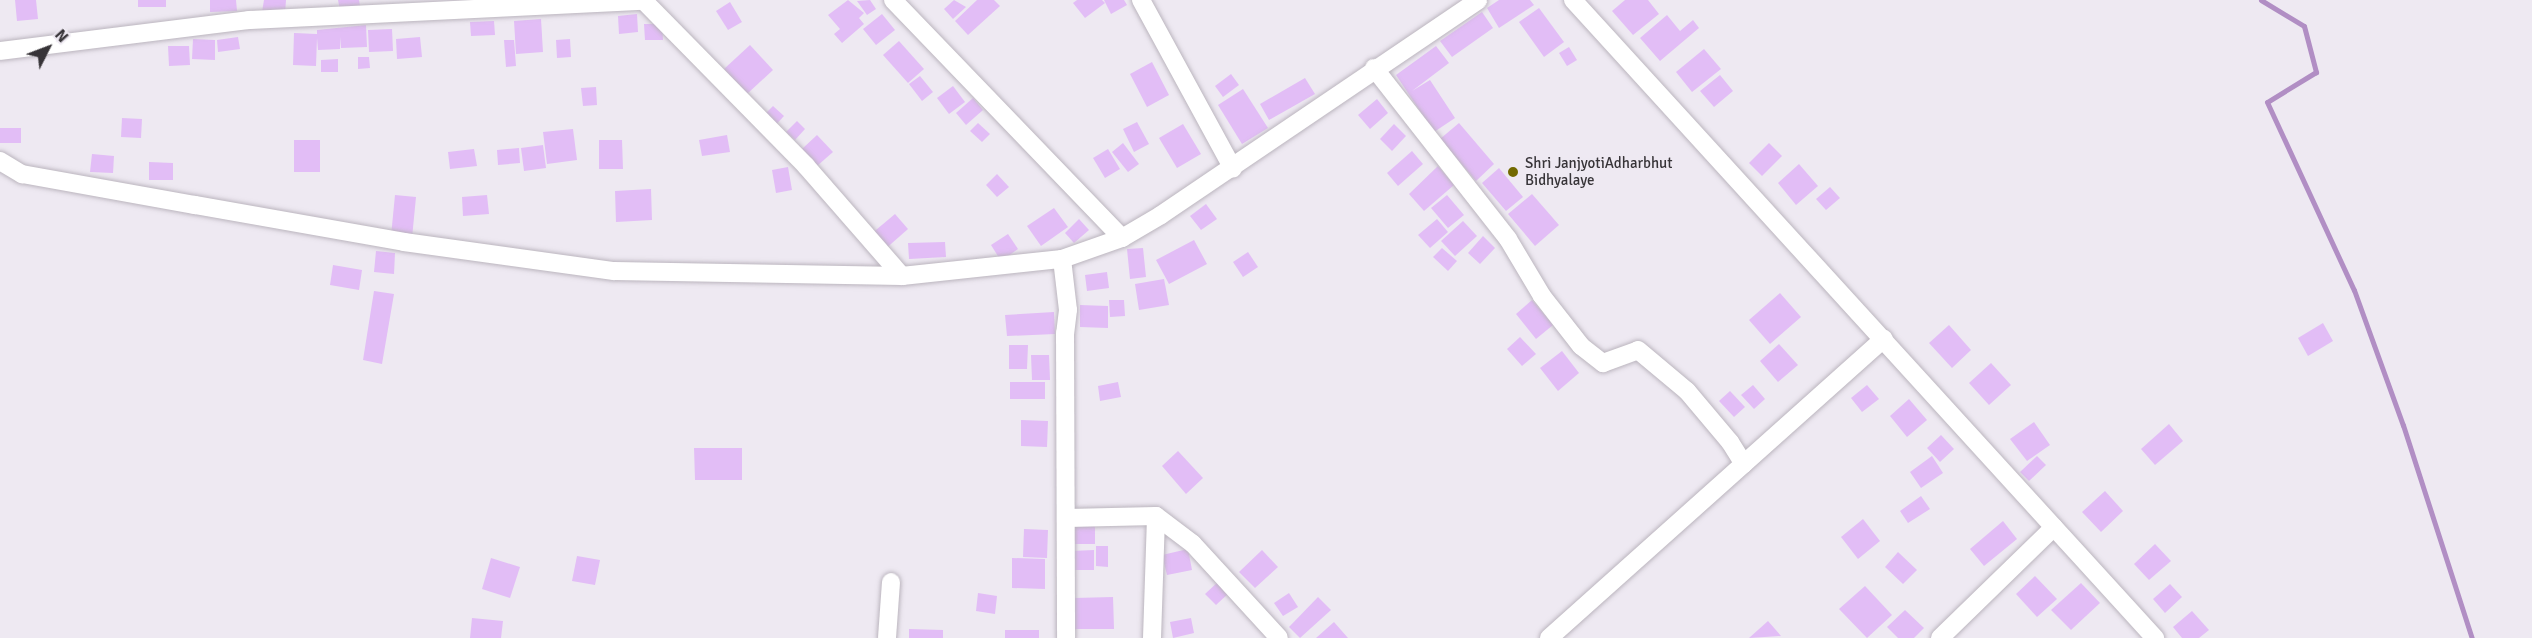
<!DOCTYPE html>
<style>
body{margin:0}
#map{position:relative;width:2532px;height:638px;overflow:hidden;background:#eee9f2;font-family:Signika,sans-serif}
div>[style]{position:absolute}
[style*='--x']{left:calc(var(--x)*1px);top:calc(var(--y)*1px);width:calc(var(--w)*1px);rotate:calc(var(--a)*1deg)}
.stream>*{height:5px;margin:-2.5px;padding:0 2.5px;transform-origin:2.5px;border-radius:2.5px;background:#b18ec4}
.building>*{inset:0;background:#e2bdf6}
.roads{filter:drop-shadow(0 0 2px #bbb5be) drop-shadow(0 0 2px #bbb5be)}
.street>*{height:18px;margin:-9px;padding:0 9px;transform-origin:9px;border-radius:9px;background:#fff}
.dots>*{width:16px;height:16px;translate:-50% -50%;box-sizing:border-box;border:3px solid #eee9f2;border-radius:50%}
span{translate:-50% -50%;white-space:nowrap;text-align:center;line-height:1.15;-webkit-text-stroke:4.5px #eee9f2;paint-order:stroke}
.poi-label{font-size:15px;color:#373438}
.left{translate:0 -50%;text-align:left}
.north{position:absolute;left:18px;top:18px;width:60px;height:60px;-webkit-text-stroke:4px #eee9f2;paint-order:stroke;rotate:48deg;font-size:16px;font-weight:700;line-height:24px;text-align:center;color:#373438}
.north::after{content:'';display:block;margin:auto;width:21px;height:27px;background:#373438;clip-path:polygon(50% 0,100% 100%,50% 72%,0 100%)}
</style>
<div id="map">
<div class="stream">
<div style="--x:2261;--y:0;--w:50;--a:31.2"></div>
<div style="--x:2304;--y:26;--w:48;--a:75.4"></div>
<div style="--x:2316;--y:72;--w:57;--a:148.5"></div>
<div style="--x:2267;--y:102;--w:207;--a:65.2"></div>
<div style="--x:2354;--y:290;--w:144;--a:70.1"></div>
<div style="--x:2403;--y:425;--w:224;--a:72.1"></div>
</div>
<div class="building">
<div style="clip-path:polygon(15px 0,36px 0,38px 19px,17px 21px)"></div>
<div style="clip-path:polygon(138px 0,166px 0,166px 7px,138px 7px)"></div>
<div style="clip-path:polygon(210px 0,236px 0,237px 11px,210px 12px)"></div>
<div style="clip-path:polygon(264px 0,286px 0,285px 14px,262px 12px)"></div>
<div style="clip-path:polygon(338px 0,359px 0,360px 6px,340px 10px)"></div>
<div style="clip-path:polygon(848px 0,864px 13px,859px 18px,864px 24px,842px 43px,834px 34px,840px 29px,828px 15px)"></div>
<div style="clip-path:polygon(870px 0,876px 9px,867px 15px,857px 1px)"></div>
<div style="clip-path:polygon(954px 0,966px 7px,953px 19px,944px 9px)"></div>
<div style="clip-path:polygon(977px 0,994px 0,1000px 6px,968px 35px,955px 21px)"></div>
<div style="clip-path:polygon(1077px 0,1102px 0,1105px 3px,1085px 18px,1073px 3px)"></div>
<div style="clip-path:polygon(1104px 0,1124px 0,1127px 5px,1111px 14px)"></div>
<div style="clip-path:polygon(1499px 0,1530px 0,1534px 5px,1499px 28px,1487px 8px)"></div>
<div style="clip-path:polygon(1625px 0,1648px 0,1659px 14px,1633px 35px,1612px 11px)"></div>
<div style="clip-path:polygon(730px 2px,742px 22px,728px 30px,716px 11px)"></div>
<div style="clip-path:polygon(1539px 8px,1564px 42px,1544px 57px,1519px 22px)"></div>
<div style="clip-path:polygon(1482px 12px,1493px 28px,1452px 57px,1440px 41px)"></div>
<div style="clip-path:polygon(637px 14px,638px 32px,619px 34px,618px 16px)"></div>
<div style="clip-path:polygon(882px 14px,895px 30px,876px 45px,863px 29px)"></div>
<div style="clip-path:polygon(1667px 15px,1680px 31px,1693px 20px,1699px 28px,1660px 61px,1640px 38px)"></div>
<div style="clip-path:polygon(541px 19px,543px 52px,516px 54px,514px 21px)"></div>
<div style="clip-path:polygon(494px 21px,495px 35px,471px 36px,470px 22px)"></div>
<div style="clip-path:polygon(644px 24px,662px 24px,663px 40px,645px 40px)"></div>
<div style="clip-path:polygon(366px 25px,367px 47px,341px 48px,340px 37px,340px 49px,318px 50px,317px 38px,316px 66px,293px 65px,294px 33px,317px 34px,317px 30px)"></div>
<div style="clip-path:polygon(392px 29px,393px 51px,369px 52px,368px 30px)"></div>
<div style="clip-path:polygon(238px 37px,240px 49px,218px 52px,217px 40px)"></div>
<div style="clip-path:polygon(420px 37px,422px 57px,397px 59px,396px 39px)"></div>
<div style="clip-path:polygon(193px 39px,215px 40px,215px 60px,192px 59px)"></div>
<div style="clip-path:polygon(570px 39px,571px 57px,557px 58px,556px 40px)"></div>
<div style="clip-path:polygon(504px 40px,514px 40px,516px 66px,506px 67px)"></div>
<div style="clip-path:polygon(899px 41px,924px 69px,908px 83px,883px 55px)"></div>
<div style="clip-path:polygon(750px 45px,773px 70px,747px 94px,724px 69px)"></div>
<div style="clip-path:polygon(168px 46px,189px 46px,190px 65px,169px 66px)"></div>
<div style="clip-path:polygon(1436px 46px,1449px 63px,1412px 91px,1430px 80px,1455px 118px,1434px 132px,1396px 75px)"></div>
<div style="clip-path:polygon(1569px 47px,1577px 60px,1567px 66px,1559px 53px)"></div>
<div style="clip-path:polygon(1704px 49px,1721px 69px,1692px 92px,1676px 72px)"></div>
<div style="clip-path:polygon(358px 57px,369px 57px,370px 68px,358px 69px)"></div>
<div style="clip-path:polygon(338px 59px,338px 72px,321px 72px,321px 60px)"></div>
<div style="clip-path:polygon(1152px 62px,1169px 95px,1147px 107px,1130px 74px)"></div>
<div style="clip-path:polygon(1231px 74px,1239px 85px,1223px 97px,1215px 86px)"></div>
<div style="clip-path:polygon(1720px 75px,1733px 91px,1714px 107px,1700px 91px)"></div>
<div style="clip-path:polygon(920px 76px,933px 92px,922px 101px,909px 84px)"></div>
<div style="clip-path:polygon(1305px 78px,1315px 94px,1269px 120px,1260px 104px)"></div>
<div style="clip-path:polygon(953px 86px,965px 102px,949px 114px,937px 98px)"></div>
<div style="clip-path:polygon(596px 87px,597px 105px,583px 106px,581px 88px)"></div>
<div style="clip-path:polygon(1243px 89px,1268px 128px,1242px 144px,1218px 105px)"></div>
<div style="clip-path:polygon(973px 98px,983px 110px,966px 125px,956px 113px)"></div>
<div style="clip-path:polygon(1377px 99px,1388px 113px,1370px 129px,1358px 115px)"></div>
<div style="clip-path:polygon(773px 106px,784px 116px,772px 129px,761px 118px)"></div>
<div style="clip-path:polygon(122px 118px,142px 119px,141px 138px,121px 137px)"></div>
<div style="clip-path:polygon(797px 121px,805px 129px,795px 140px,786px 132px)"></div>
<div style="clip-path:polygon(1137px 122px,1149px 144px,1134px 152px,1123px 129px)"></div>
<div style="clip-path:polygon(978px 123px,990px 134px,982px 142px,970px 131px)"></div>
<div style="clip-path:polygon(1459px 123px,1494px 164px,1476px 181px,1440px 139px)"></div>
<div style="clip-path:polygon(1183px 124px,1201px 154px,1177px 168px,1159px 138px)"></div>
<div style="clip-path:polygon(1394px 124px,1406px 136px,1392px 151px,1380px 139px)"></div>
<div style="clip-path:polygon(0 128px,21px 128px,21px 143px,0 143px)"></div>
<div style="clip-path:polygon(573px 129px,577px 160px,547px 164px,543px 132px)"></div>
<div style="clip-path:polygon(727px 135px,730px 152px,702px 156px,699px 140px)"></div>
<div style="clip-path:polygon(817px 135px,833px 152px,817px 166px,802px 149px)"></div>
<div style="clip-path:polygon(294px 140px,320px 140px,320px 172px,294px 172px)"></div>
<div style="clip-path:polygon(599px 140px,622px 140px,623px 169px,599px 169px)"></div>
<div style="clip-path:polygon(1123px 143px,1139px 164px,1128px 172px,1112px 152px)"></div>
<div style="clip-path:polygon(1769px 143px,1782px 156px,1762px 176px,1749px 163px)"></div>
<div style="clip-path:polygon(543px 145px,546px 168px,524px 171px,521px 148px)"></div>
<div style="clip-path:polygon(519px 148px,520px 163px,498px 165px,497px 150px)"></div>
<div style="clip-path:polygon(474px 149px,477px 166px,450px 169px,448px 152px)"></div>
<div style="clip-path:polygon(1108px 149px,1120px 169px,1105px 178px,1093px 158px)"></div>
<div style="clip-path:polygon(1412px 151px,1423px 164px,1398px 186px,1387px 173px)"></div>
<div style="clip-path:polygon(92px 154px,114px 156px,113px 173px,90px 172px)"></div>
<div style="clip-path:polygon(149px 162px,173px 163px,173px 180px,149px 180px)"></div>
<div style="clip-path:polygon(1799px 164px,1818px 186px,1796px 205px,1778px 183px)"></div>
<div style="clip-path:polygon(1438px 166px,1454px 185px,1424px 211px,1409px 194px)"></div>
<div style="clip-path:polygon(788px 167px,792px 190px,776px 193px,772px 170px)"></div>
<div style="clip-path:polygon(1499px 168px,1523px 197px,1506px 211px,1482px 183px)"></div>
<div style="clip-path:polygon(997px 174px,1009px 187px,997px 197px,986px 185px)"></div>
<div style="clip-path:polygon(1830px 187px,1840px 198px,1826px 210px,1816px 199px)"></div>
<div style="clip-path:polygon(651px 189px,652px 220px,616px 222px,615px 191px)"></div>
<div style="clip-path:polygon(1532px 194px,1559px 225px,1535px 246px,1508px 214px)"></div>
<div style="clip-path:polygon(395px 195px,416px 197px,412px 238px,391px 236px)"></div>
<div style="clip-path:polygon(487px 195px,489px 214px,463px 216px,462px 197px)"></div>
<div style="clip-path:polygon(1447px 195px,1464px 215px,1448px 228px,1431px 208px)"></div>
<div style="clip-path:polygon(1206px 204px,1217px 219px,1201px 230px,1190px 216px)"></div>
<div style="clip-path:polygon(1054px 208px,1068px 227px,1041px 246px,1027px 226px)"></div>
<div style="clip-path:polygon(895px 214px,908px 229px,883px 251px,870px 235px)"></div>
<div style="clip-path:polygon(1079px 219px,1089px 230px,1074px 243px,1065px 233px)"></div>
<div style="clip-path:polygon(1437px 219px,1448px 232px,1430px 248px,1418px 235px)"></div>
<div style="clip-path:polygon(1463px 221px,1477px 236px,1455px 256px,1441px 241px)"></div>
<div style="clip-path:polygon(1008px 234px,1018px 249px,1001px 261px,991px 245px)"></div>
<div style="clip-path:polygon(1483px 236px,1495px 248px,1480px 264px,1468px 253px)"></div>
<div style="clip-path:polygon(1194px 240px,1207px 264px,1169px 284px,1156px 260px)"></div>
<div style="clip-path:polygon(945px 242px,946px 257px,909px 259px,908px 243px)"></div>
<div style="clip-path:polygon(1143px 248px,1146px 277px,1130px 279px,1127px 249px)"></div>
<div style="clip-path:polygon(1442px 248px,1457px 261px,1448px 271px,1433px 257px)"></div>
<div style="clip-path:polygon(376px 251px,395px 253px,394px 274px,374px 272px)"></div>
<div style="clip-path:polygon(1248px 252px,1258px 267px,1243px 277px,1233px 262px)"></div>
<div style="clip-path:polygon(333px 265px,362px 270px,359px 290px,330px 285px)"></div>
<div style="clip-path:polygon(1107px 272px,1109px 288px,1087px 291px,1085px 275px)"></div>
<div style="clip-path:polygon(1164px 279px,1169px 305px,1139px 310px,1135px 284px)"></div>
<div style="clip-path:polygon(374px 291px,394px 294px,382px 364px,363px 360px)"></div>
<div style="clip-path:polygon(1780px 293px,1801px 317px,1770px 344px,1749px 320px)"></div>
<div style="clip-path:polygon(1109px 300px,1124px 300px,1125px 316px,1110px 317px)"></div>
<div style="clip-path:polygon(1532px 300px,1553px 325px,1536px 339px,1516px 314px)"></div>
<div style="clip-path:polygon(1080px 305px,1108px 306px,1108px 328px,1080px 327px)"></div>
<div style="clip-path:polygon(1054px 312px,1055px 334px,1007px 336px,1005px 315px)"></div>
<div style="clip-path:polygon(2323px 323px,2333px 341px,2308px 356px,2298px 338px)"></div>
<div style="clip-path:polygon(1949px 325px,1971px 350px,1952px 368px,1929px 343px)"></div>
<div style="clip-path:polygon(1520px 337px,1536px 354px,1522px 366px,1507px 349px)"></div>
<div style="clip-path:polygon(1779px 344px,1798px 365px,1778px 382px,1760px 361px)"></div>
<div style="clip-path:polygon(1009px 345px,1028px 345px,1027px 369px,1009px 369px)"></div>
<div style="clip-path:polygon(1562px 351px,1579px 373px,1558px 391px,1540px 368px)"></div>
<div style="clip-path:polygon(1031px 355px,1049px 355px,1050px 380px,1032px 380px)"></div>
<div style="clip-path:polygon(1991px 363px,2011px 385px,1989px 405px,1969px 383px)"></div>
<div style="clip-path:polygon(1010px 382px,1045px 382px,1045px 399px,1010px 399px)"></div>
<div style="clip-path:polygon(1118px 382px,1121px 397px,1100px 401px,1098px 386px)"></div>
<div style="clip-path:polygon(1753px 385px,1765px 399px,1754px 409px,1741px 395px)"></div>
<div style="clip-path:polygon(1867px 385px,1879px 399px,1862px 412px,1851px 398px)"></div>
<div style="clip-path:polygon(1730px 391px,1745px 407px,1734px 417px,1719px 401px)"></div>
<div style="clip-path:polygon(1909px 399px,1927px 420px,1907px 437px,1890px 416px)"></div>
<div style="clip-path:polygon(1021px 420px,1048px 421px,1047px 447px,1021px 446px)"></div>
<div style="clip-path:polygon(2034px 422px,2050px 445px,2027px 461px,2010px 439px)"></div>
<div style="clip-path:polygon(2169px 424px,2183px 441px,2155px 465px,2141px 449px)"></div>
<div style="clip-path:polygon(1941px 435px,1954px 449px,1940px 462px,1927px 448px)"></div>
<div style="clip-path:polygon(694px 448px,742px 448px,742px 480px,695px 480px)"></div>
<div style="clip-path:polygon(1178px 451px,1203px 478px,1186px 494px,1162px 466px)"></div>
<div style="clip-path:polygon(1932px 456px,1943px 473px,1921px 488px,1910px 472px)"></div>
<div style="clip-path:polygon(2037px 456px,2046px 465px,2029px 481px,2020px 472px)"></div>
<div style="clip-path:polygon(2105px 491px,2123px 511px,2101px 532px,2082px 512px)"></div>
<div style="clip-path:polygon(1921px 496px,1930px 509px,1908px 523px,1900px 511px)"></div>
<div style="clip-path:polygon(1863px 519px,1880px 541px,1858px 559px,1841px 537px)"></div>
<div style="clip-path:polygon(2003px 521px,2017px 539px,1984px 566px,1970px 549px)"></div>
<div style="clip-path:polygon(1073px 523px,1095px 523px,1095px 544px,1073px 544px)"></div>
<div style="clip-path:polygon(1024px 529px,1048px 530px,1047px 558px,1023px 557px)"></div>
<div style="clip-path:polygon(2155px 544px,2171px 561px,2149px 580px,2134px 564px)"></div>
<div style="clip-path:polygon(1096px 546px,1108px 546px,1108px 567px,1096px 566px)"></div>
<div style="clip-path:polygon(1188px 549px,1192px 570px,1167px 575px,1162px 555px)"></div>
<div style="clip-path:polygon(1094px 550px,1094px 570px,1072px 570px,1072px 551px)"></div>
<div style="clip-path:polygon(1262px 550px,1278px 567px,1255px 588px,1239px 572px)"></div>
<div style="clip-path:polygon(1898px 552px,1917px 570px,1903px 584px,1885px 567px)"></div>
<div style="clip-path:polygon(577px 556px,600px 560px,595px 585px,572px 581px)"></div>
<div style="clip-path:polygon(491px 558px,520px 567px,510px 598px,482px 589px)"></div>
<div style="clip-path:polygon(1012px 558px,1045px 559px,1045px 589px,1012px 588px)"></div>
<div style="clip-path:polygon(2035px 576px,2057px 599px,2037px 617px,2016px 594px)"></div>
<div style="clip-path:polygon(1219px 581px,1230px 592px,1216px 605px,1205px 594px)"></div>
<div style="clip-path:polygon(2081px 583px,2100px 603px,2071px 630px,2051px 610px)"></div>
<div style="clip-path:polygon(2170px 584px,2182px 597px,2165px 613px,2153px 599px)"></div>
<div style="clip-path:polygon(1865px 586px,1892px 615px,1867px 638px,1839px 609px)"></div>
<div style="clip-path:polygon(978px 593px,997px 596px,995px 614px,976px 611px)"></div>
<div style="clip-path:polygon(1289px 593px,1298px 607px,1283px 616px,1274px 603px)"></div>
<div style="clip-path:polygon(1113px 597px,1114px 629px,1074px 629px,1074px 598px)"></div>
<div style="clip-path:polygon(1318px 597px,1331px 610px,1300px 638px,1289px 627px)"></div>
<div style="clip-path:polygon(1905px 610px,1924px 628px,1914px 638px,1898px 638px,1887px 627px)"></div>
<div style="clip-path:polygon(2192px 611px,2209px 630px,2199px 638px,2182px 638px,2173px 627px)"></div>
<div style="clip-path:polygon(472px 618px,503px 621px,501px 638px,470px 638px)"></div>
<div style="clip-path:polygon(1191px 618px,1194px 633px,1173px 638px,1170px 622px)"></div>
<div style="clip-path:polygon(1768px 621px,1781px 636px,1749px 638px)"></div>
<div style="clip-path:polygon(1334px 622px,1348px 638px,1316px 638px)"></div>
<div style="clip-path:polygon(909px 629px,943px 630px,943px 638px,909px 638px)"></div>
<div style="clip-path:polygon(1005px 630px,1039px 630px,1039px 638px,1005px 638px)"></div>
</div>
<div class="roads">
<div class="street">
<div style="--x:893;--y:0;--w:330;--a:46.1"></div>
<div style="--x:1141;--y:0;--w:192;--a:61.4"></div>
<div style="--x:1573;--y:0;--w:864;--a:47.63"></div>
<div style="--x:0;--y:51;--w:251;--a:-7.1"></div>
<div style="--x:249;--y:20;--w:395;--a:-2.8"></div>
<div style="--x:644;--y:1;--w:231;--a:45.5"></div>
<div style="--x:806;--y:166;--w:146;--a:48.9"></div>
<div style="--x:1374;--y:68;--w:217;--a:51.9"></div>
<div style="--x:1508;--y:239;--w:66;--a:59.2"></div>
<div style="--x:1542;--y:296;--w:63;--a:52"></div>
<div style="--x:1581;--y:346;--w:28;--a:38"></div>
<div style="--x:1603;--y:363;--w:37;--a:-20"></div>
<div style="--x:1638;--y:350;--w:64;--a:39.9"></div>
<div style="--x:1687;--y:391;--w:67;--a:49.9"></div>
<div style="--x:1730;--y:442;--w:26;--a:58"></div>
<div style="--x:0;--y:161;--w:26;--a:31"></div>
<div style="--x:22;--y:174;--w:176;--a:10.2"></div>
<div style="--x:195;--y:205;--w:212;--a:10"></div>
<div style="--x:404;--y:242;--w:212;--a:7.9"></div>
<div style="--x:614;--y:271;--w:288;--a:1"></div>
<div style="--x:902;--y:276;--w:161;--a:-6.1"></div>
<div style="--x:1062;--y:259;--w:64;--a:-19.3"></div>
<div style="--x:1122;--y:238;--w:45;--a:-30.5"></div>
<div style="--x:1161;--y:215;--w:383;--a:-34.1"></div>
<div style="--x:1062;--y:259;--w:51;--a:83.3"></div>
<div style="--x:1068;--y:310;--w:23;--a:97"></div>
<div style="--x:1065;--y:333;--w:305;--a:89.8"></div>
<div style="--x:1067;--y:518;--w:89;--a:-1.3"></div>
<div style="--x:1156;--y:516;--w:46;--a:37.1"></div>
<div style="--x:1193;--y:544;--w:127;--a:47.5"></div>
<div style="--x:887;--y:638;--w:56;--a:-85.9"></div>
<div style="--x:1152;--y:638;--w:122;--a:-88.1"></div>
<div style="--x:1549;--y:638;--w:449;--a:-41.8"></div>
<div style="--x:1940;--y:638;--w:159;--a:-44.2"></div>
</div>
</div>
<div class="dots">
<div style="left:1513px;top:172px;background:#726900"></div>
</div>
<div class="poi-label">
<span class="left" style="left:1525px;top:172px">Shri JanjyotiAdharbhut<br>Bidhyalaye</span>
</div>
<div class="north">N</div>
</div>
